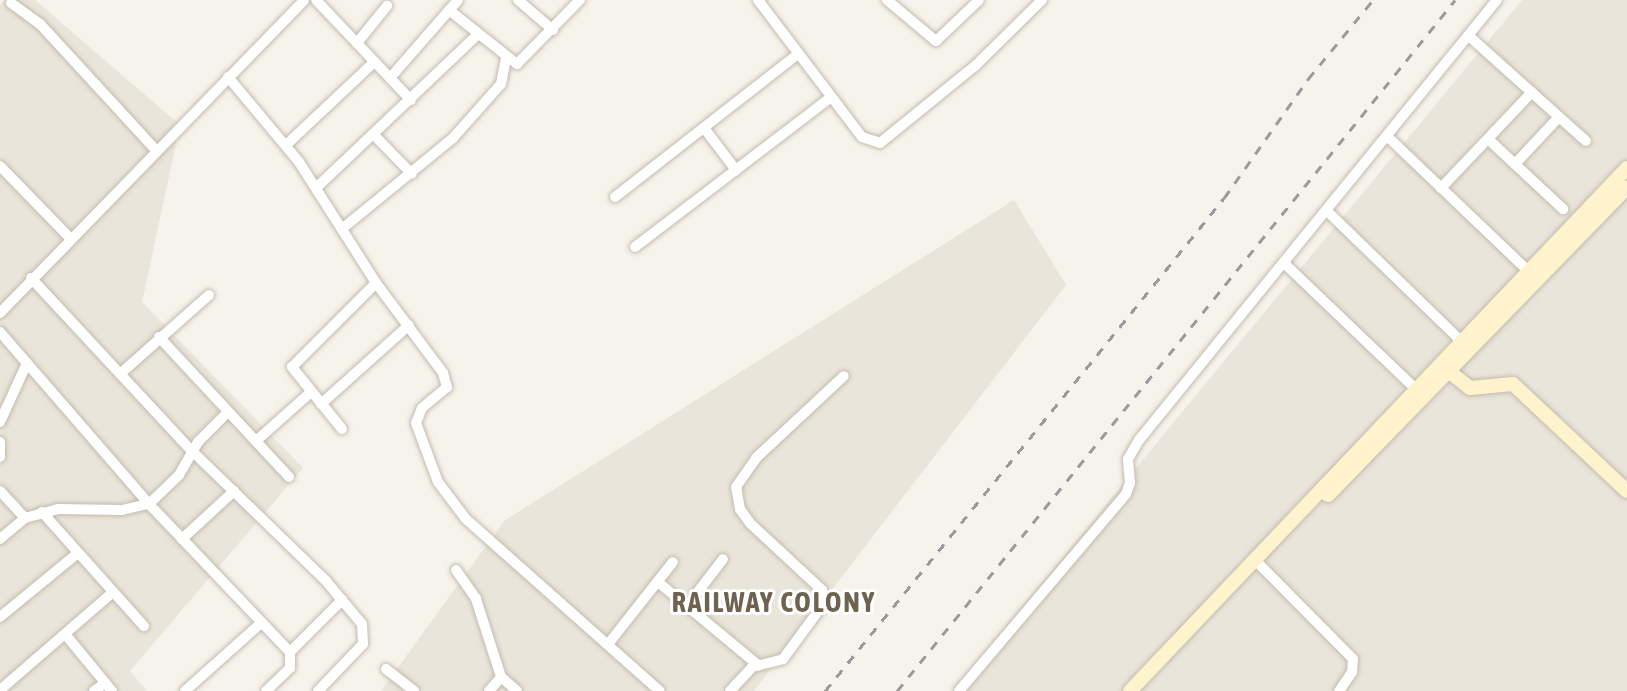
<!DOCTYPE html>
<style>
body{margin:0}
#map{position:relative;width:1627px;height:691px;overflow:hidden;background:#f6f3ec;font-family:"Asap Condensed",sans-serif}
div>[style]{position:absolute}
[style*='--x']{left:calc(var(--x)*1px);top:calc(var(--y)*1px);width:calc(var(--w)*1px);rotate:calc(var(--a)*1deg)}
.residential>*{inset:0;background:#eae5da}
.roads{filter:drop-shadow(0 0 2px #c2bbae) drop-shadow(0 0 2px #c2bbae)}
.street>*{height:10px;margin:-5px;padding:0 5px;transform-origin:5px;border-radius:5px;background:#fff}
.secondary>*{height:14px;margin:-7px;padding:0 7px;transform-origin:7px;border-radius:7px;background:#fff3cd}
.rail>*{height:2.5px;margin-top:-1.25px;transform-origin:0;background:repeating-linear-gradient(90deg,#9a9a9a 0 9px,transparent 0 18px)}
span{translate:-50% -50%;white-space:nowrap;text-align:center;line-height:1.15;-webkit-text-stroke:6px #fff;paint-order:stroke}
.district-label{font-size:28px;color:#6e6250;font-weight:700;letter-spacing:2px}
</style>
<div id="map">
<div class="residential">
<div style="clip-path:polygon(5px 0,35px 0,180px 125px,142px 302px,303px 468px,130px 671px,147px 691px,0 691px,0 5px)"></div>
<div style="clip-path:polygon(1522px 0,1627px 0,1627px 691px,952px 691px)"></div>
<div style="clip-path:polygon(1014px 200px,1066px 285px,754px 691px,381px 691px,504px 521px)"></div>
</div>
<div class="roads">
<div class="street">
<div style="--x:316;--y:0;--w:138;--a:46.5"></div>
<div style="--x:518;--y:0;--w:46;--a:40.6"></div>
<div style="--x:758;--y:0;--w:172;--a:52.8"></div>
<div style="--x:862;--y:137;--w:19;--a:18"></div>
<div style="--x:880;--y:143;--w:124;--a:-39.1"></div>
<div style="--x:976;--y:65;--w:93;--a:-44.6"></div>
<div style="--x:887;--y:0;--w:64;--a:39.9"></div>
<div style="--x:936;--y:41;--w:59;--a:-43.6"></div>
<div style="--x:11;--y:3;--w:36;--a:36"></div>
<div style="--x:40;--y:24;--w:171;--a:47.4"></div>
<div style="--x:449;--y:10;--w:87;--a:38.5"></div>
<div style="--x:517;--y:64;--w:90;--a:-45.5"></div>
<div style="--x:1469;--y:36;--w:157;--a:41.9"></div>
<div style="--x:357;--y:43;--w:48;--a:-51"></div>
<div style="--x:228;--y:77;--w:111;--a:50.1"></div>
<div style="--x:299;--y:162;--w:143;--a:57.5"></div>
<div style="--x:376;--y:283;--w:112;--a:53.3"></div>
<div style="--x:443;--y:373;--w:15;--a:74"></div>
<div style="--x:447;--y:387;--w:33;--a:140"></div>
<div style="--x:422;--y:408;--w:16;--a:112"></div>
<div style="--x:416;--y:423;--w:63;--a:69.6"></div>
<div style="--x:438;--y:482;--w:46;--a:52.9"></div>
<div style="--x:466;--y:519;--w:259;--a:41.6"></div>
<div style="--x:390;--y:78;--w:103;--a:-48.9"></div>
<div style="--x:704;--y:128;--w:53;--a:52.7"></div>
<div style="--x:374;--y:135;--w:54;--a:45.7"></div>
<div style="--x:1389;--y:138;--w:192;--a:43.7"></div>
<div style="--x:1488;--y:139;--w:103;--a:43"></div>
<div style="--x:286;--y:145;--w:121;--a:-43.3"></div>
<div style="--x:1515;--y:164;--w:64;--a:-46.9"></div>
<div style="--x:0;--y:166;--w:99;--a:45.8"></div>
<div style="--x:317;--y:187;--w:221;--a:-43.5"></div>
<div style="--x:1441;--y:188;--w:132;--a:-46.5"></div>
<div style="--x:615;--y:197;--w:232;--a:-38"></div>
<div style="--x:1328;--y:212;--w:185;--a:44.1"></div>
<div style="--x:343;--y:228;--w:142;--a:-39.3"></div>
<div style="--x:453;--y:138;--w:72;--a:-48.4"></div>
<div style="--x:501;--y:84;--w:25;--a:-79"></div>
<div style="--x:635;--y:247;--w:247;--a:-37.4"></div>
<div style="--x:1285;--y:264;--w:181;--a:43.7"></div>
<div style="--x:31;--y:278;--w:235;--a:47.1"></div>
<div style="--x:191;--y:450;--w:188;--a:44.1"></div>
<div style="--x:326;--y:581;--w:56;--a:50.1"></div>
<div style="--x:362;--y:624;--w:20;--a:87"></div>
<div style="--x:363;--y:644;--w:65;--a:133.8"></div>
<div style="--x:0;--y:313;--w:436;--a:-45.8"></div>
<div style="--x:0;--y:332;--w:228;--a:49.1"></div>
<div style="--x:149;--y:504;--w:204;--a:46.4"></div>
<div style="--x:290;--y:652;--w:16;--a:90"></div>
<div style="--x:290;--y:668;--w:33;--a:136"></div>
<div style="--x:159;--y:337;--w:191;--a:47.1"></div>
<div style="--x:120;--y:374;--w:119;--a:-41.6"></div>
<div style="--x:321;--y:404;--w:118;--a:-41.9"></div>
<div style="--x:0;--y:422;--w:65;--a:-65.4"></div>
<div style="--x:342;--y:429;--w:80;--a:-128.9"></div>
<div style="--x:292;--y:367;--w:119;--a:-45"></div>
<div style="--x:256;--y:441;--w:74;--a:-41.7"></div>
<div style="--x:0;--y:442;--w:15;--a:90"></div>
<div style="--x:0;--y:491;--w:37;--a:47"></div>
<div style="--x:25;--y:518;--w:33;--a:140"></div>
<div style="--x:42;--y:512;--w:153;--a:48.2"></div>
<div style="--x:25;--y:518;--w:34;--a:-15"></div>
<div style="--x:58;--y:509;--w:64;--a:0.9"></div>
<div style="--x:122;--y:510;--w:28;--a:-13"></div>
<div style="--x:149;--y:504;--w:42;--a:-44"></div>
<div style="--x:179;--y:475;--w:38;--a:-60"></div>
<div style="--x:198;--y:442;--w:42;--a:-45"></div>
<div style="--x:182;--y:539;--w:71;--a:-42.7"></div>
<div style="--x:1260;--y:565;--w:132;--a:45.3"></div>
<div style="--x:1353;--y:659;--w:13;--a:94"></div>
<div style="--x:1352;--y:672;--w:23;--a:124"></div>
<div style="--x:456;--y:570;--w:35;--a:55"></div>
<div style="--x:476;--y:599;--w:82;--a:72.2"></div>
<div style="--x:501;--y:677;--w:21;--a:41"></div>
<div style="--x:658;--y:582;--w:131;--a:39.7"></div>
<div style="--x:825;--y:602;--w:12;--a:-104"></div>
<div style="--x:822;--y:590;--w:98;--a:-137.1"></div>
<div style="--x:750;--y:523;--w:17;--a:-126"></div>
<div style="--x:740;--y:509;--w:22;--a:-100"></div>
<div style="--x:736;--y:487;--w:35;--a:-55"></div>
<div style="--x:756;--y:458;--w:120;--a:-43"></div>
<div style="--x:687;--y:606;--w:59;--a:-52.5"></div>
<div style="--x:0;--y:617;--w:101;--a:-39.4"></div>
<div style="--x:65;--y:634;--w:74;--a:50.5"></div>
<div style="--x:609;--y:643;--w:103;--a:-51.7"></div>
<div style="--x:290;--y:652;--w:74;--a:-45"></div>
<div style="--x:386;--y:669;--w:36;--a:38"></div>
<div style="--x:0;--y:690;--w:147;--a:-40.9"></div>
<div style="--x:94;--y:691;--w:14;--a:-36"></div>
<div style="--x:185;--y:691;--w:102;--a:-41.8"></div>
<div style="--x:489;--y:691;--w:18;--a:-49"></div>
<div style="--x:730;--y:691;--w:33;--a:-47"></div>
<div style="--x:752;--y:667;--w:32;--a:-14"></div>
<div style="--x:783;--y:659;--w:61;--a:-53.7"></div>
<div style="--x:959;--y:691;--w:258;--a:-49.7"></div>
<div style="--x:1126;--y:494;--w:12;--a:-70"></div>
<div style="--x:1130;--y:483;--w:24;--a:-95"></div>
<div style="--x:1128;--y:459;--w:22;--a:-60"></div>
<div style="--x:1139;--y:440;--w:567;--a:-50.87"></div>
</div>
<div class="secondary">
<div style="--x:1442;--y:366;--w:36;--a:38"></div>
<div style="--x:1470;--y:388;--w:43;--a:-5.3"></div>
<div style="--x:1513;--y:384;--w:156;--a:43.2"></div>
<div style="--x:1328;--y:495;--w:429;--a:-45.8"></div>
<div style="--x:1130;--y:691;--w:721;--a:-46.46"></div>
</div>
</div>
<div class="rail">
<div style="--x:825;--y:691;--w:634;--a:-51.02"></div>
<div style="--x:1224;--y:198;--w:146;--a:-54.8"></div>
<div style="--x:1308;--y:79;--w:102;--a:-50.6"></div>
<div style="--x:897;--y:691;--w:888;--a:-51.08"></div>
</div>
<div class="district-label">
<span style="left:774px;top:602px">RAILWAY COLONY</span>
</div>
</div>
